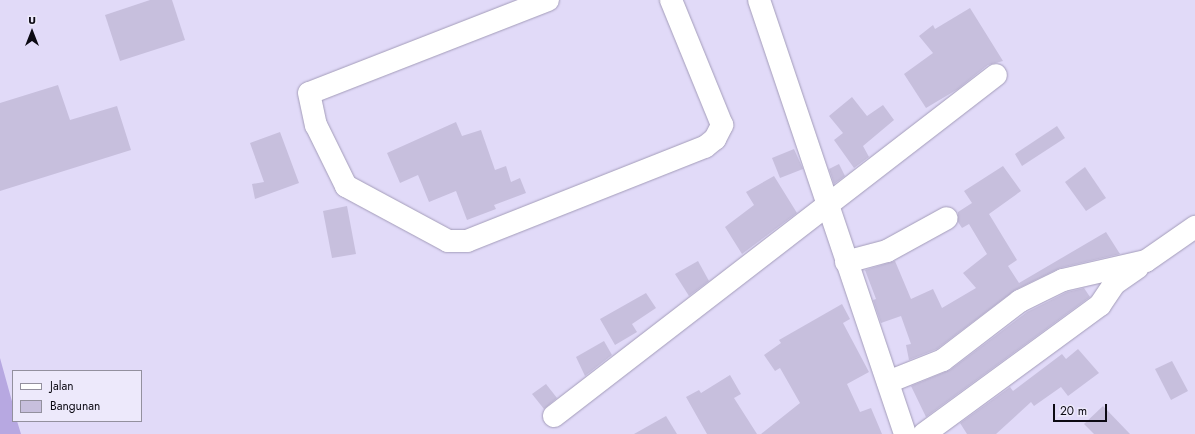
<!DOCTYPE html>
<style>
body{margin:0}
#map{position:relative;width:1195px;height:434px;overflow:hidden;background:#e1daf8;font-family:Jost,sans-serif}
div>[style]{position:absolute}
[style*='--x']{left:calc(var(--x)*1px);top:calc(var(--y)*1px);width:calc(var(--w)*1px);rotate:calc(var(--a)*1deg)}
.water>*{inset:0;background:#b7a8e1}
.building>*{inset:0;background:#c7bfdd}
.roads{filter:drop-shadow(0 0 1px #a39cb9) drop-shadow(0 0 1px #a39cb9)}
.minor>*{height:22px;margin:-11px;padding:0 11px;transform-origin:11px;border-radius:11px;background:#fff}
span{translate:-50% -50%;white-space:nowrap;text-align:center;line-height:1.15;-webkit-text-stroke:3.5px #ede9fb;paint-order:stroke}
.legend{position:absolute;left:12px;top:370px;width:130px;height:52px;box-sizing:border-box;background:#ede9fb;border:1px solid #93909e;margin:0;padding:5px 7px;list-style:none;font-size:12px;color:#0c0a13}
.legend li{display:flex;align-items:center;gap:8px;height:20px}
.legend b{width:20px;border:1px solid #93909e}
.north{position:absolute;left:12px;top:12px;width:40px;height:40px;-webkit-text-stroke:3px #ede9fb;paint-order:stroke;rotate:0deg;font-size:11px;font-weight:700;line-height:16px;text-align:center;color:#0c0a13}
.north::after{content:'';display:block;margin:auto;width:14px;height:18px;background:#0c0a13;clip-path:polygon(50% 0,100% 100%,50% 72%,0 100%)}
.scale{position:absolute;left:1053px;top:404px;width:54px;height:18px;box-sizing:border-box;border:2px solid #0c0a13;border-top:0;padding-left:5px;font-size:12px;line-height:14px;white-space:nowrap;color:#0c0a13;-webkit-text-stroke:3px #ede9fb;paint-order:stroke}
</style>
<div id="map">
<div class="water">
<div style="clip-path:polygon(0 358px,13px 405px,13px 421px,17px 421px,21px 434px,0 434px)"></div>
</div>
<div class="building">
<div style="clip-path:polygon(150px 0,172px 0,185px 40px,120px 61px,105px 15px)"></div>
<div style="clip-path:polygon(970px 8px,1003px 61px,988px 65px,958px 89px,926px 108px,904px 74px,933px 53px,919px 36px,933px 25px,935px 29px)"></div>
<div style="clip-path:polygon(58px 85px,70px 120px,117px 106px,131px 150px,0 191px,0 103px)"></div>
<div style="clip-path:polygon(852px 97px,867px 116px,883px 105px,894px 120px,863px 146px,869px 157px,854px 168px,834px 140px,843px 133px,829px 116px)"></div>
<div style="clip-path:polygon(456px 122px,462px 136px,481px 130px,495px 170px,506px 166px,511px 182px,520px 178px,526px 193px,494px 205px,496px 209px,467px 220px,456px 191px,429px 202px,418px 175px,400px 183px,387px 153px)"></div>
<div style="clip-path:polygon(1057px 126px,1065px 138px,1022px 166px,1015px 154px)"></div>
<div style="clip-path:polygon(280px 132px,299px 183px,255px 199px,252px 184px,264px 182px,250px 143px)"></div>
<div style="clip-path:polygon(794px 149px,803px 169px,780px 178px,772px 158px)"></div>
<div style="clip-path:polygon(839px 164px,845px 176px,834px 184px,829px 169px)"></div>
<div style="clip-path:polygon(1003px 166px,1021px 191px,989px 214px,1017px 260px,1008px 266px,1019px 283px,1106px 232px,1120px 254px,1060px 268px,1015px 290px,937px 349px,909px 360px,906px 345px,911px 344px,901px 316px,881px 323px,873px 300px,876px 299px,865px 270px,895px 261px,911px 299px,933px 289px,942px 308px,976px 288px,963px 273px,987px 254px,969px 224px,962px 228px,958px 222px,958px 212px,972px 203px,964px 191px)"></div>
<div style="clip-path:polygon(1085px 167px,1106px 198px,1086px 211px,1065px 182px)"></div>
<div style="clip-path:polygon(774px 176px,797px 213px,742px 254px,725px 227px,754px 205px,746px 192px)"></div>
<div style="clip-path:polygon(347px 206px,356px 254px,332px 258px,323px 211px)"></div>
<div style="clip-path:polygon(698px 261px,709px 281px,689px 296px,675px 274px)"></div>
<div style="clip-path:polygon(1084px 288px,1090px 297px,926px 417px,911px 386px,950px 370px,1027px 312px,1067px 292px)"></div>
<div style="clip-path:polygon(646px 293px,656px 308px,632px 324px,637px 332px,615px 345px,600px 319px)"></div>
<div style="clip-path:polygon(842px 304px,850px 319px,843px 323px,869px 372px,847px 384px,860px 412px,871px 408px,882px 434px,761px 434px,800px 403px,780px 368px,775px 371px,764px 355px,781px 343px,779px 340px)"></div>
<div style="clip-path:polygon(604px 341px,612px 355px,585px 376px,576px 357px)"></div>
<div style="clip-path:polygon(1078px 349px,1099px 373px,1068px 396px,1061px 387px,1034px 406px,1031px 402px,996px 434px,967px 434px,960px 423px,1010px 387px,1013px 391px,1062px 354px,1066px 359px)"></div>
<div style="clip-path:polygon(1172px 361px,1188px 391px,1171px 400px,1155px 369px)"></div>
<div style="clip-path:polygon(730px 375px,741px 394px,734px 398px,757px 434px,707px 434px,686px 397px,699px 390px,701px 393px)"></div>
<div style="clip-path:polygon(546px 384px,557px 398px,544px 409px,532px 394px)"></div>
<div style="clip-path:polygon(1103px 406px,1130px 434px,1094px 434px,1084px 424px)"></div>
<div style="clip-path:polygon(666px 416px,677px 434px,634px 434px)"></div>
</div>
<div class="roads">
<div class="minor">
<div style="--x:548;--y:0;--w:256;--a:158.7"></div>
<div style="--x:309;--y:93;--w:33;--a:78"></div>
<div style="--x:316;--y:125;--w:68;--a:63.8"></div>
<div style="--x:346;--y:186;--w:116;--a:28.3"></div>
<div style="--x:448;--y:241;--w:19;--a:0"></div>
<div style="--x:467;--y:241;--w:256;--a:-21.6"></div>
<div style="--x:705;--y:147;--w:13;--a:-39"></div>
<div style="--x:715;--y:139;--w:16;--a:-63"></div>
<div style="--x:722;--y:125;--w:135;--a:-112.2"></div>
<div style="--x:759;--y:0;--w:458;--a:71.4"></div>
<div style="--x:846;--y:262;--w:42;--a:-15"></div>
<div style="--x:887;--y:251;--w:68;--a:-28.8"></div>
<div style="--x:888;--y:382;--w:59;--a:-21.8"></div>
<div style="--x:943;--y:360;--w:97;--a:-37.5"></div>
<div style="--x:1020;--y:301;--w:48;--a:-26"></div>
<div style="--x:1063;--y:280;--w:85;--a:-12.9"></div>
<div style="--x:1146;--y:261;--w:60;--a:-34.8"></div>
<div style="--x:554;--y:416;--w:558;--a:-37.65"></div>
<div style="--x:924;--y:434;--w:218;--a:-36.2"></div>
<div style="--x:1100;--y:305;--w:25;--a:-56"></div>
<div style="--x:1114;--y:284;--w:29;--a:-35"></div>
</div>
</div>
<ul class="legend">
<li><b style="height:5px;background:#fff"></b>Jalan</li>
<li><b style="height:11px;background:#c7bfdd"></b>Bangunan</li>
</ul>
<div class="north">U</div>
<div class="scale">20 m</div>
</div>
